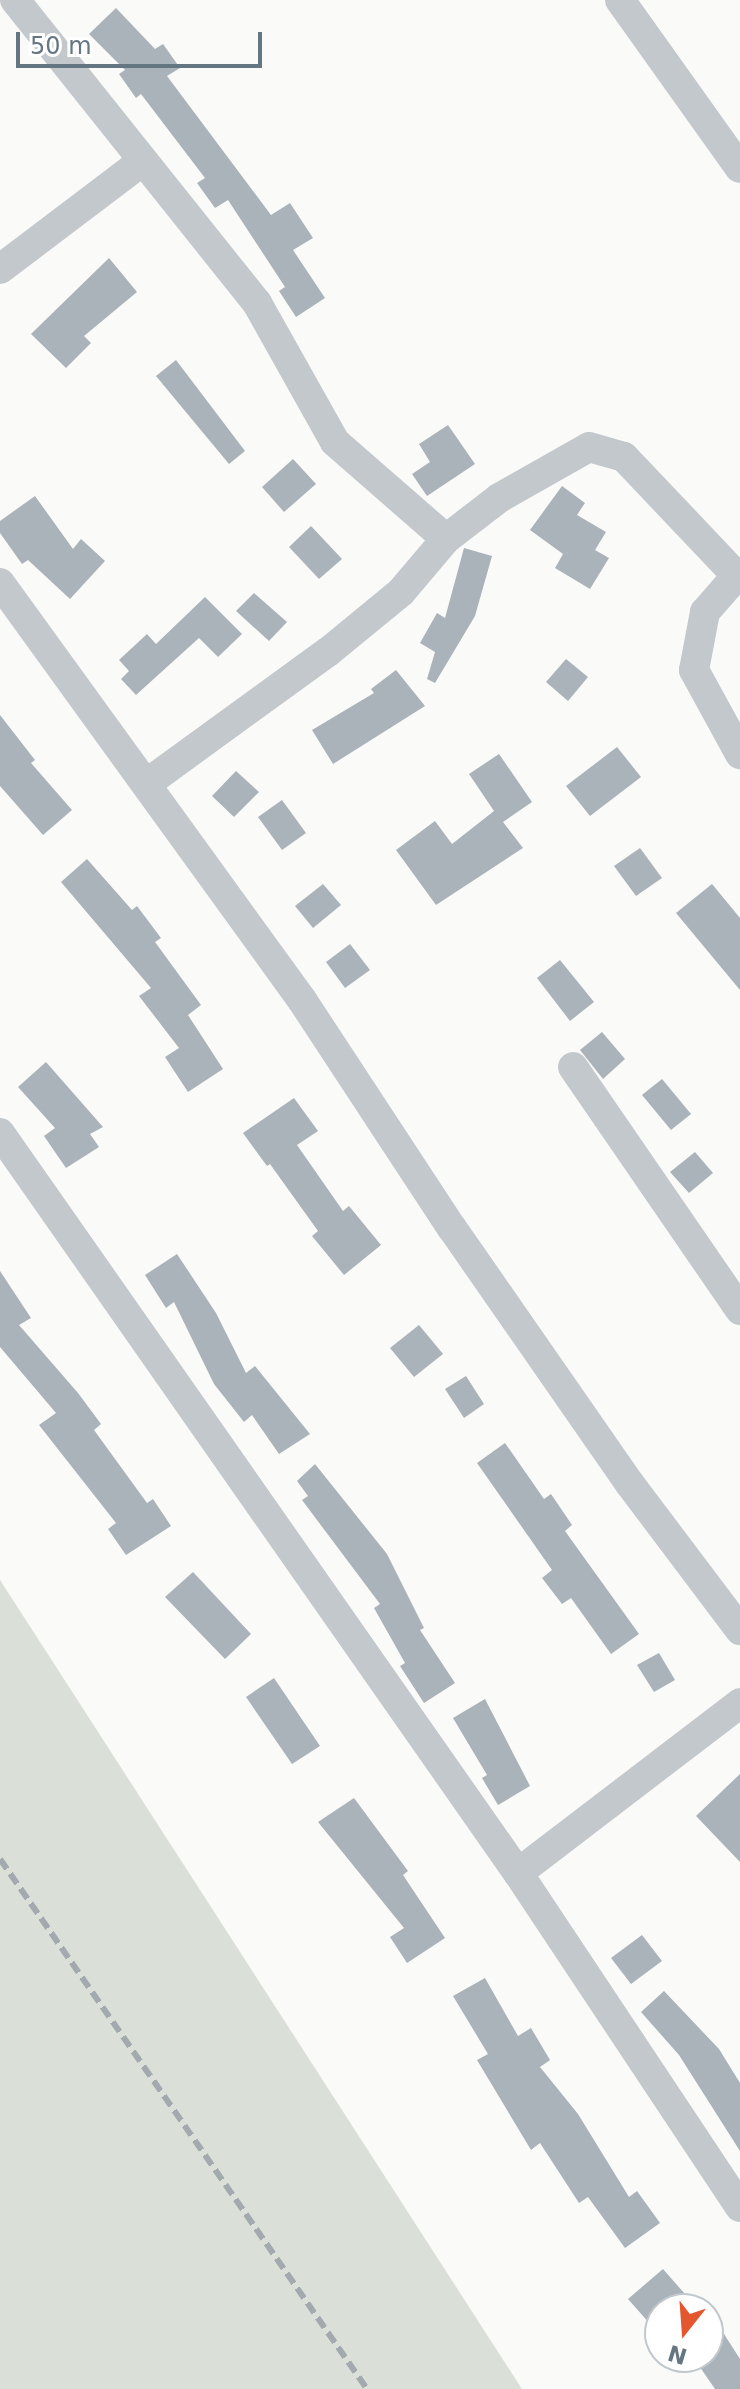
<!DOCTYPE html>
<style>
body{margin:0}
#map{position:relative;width:740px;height:2389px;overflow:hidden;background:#fafaf8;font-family:"DejaVu Sans",sans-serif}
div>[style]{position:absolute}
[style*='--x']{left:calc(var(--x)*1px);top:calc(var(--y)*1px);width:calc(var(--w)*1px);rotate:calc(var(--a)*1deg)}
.green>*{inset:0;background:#dadfd7}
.building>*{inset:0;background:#aab3b9}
.street>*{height:30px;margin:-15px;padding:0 15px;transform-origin:15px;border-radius:15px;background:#c3c8cc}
.rail>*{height:6px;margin-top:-3px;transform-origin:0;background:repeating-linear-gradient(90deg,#a2aab0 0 12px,transparent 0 18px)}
span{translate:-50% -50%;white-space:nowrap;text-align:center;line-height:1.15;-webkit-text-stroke:8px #fff;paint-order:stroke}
.north{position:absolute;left:644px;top:2293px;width:80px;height:80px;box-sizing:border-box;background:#fff;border:2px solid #c1c8cd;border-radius:50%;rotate:197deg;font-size:22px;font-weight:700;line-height:32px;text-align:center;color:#657683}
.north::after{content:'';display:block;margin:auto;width:28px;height:36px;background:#e4572e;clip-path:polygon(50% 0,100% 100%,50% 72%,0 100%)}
.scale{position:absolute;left:16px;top:32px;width:246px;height:36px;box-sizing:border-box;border:4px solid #657683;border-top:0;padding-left:10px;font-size:24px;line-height:28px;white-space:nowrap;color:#657683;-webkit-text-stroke:6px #fff;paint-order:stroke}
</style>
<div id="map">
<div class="green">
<div style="clip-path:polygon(0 1580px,522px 2389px,0 2389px)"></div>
</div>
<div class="building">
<div style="clip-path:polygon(116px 8px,155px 49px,163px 44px,180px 68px,167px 76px,271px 215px,290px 203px,313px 238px,293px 250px,325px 298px,296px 317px,279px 291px,285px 287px,228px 200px,215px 208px,197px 183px,205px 178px,141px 94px,136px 98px,119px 74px,125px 70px,89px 34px)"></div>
<div style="clip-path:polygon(109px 258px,137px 292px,84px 336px,91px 343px,66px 368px,31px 334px)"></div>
<div style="clip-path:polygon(176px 360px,245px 451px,229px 464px,156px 376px)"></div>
<div style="clip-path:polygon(448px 425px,475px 464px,427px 496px,412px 474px,430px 462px,419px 444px)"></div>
<div style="clip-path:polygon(293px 459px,316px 484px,284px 512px,262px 487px)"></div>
<div style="clip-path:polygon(562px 486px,585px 503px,577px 515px,606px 532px,595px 550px,609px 558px,590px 589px,555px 568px,563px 554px,530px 530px)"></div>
<div style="clip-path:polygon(35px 496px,73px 549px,81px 539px,105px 561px,70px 599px,28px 560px,22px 564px,0 533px,0 521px)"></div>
<div style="clip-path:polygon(311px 526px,342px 559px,319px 579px,289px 547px)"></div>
<div style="clip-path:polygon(464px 548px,492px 556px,475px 616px,435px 683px,427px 679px,435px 652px,420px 643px,437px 613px,445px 618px)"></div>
<div style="clip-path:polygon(254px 593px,287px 622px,269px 641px,236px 611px)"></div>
<div style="clip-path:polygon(205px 597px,242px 634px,218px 657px,199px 638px,136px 695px,121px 679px,129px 671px,119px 660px,147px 634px,156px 644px)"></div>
<div style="clip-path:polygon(566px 659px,588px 677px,568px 701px,546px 682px)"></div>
<div style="clip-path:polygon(396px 670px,425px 706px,333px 764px,312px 730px,374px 693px,371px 689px)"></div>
<div style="clip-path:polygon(0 715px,35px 760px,31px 763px,72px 810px,43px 835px,0 786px)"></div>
<div style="clip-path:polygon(617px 747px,641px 777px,590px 816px,566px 786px)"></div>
<div style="clip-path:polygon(499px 754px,532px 802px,503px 822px,523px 848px,436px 905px,396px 850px,435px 821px,452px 844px,494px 811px,469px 774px)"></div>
<div style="clip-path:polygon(236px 771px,259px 792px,234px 817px,212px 796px)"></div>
<div style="clip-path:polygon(282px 800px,306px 833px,282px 850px,258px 817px)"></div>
<div style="clip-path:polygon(640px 848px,662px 878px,636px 896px,614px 866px)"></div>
<div style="clip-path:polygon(87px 859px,132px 910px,137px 906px,161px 938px,155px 942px,201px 1005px,188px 1015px,223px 1069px,188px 1092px,165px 1057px,179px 1048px,139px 996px,151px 988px,61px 882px)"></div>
<div style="clip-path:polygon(323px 884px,341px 905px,313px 928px,295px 906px)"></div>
<div style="clip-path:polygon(712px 884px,740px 918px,740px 990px,676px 913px)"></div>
<div style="clip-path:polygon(350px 944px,370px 970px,345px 988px,326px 962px)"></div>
<div style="clip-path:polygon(560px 960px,594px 1002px,570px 1021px,537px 978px)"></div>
<div style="clip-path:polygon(602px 1032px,625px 1059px,603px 1079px,580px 1050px)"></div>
<div style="clip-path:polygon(46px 1062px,103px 1127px,90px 1134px,99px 1147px,66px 1168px,44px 1136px,55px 1128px,18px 1087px)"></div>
<div style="clip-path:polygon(662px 1079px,691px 1114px,671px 1130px,642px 1095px)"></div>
<div style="clip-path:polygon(294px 1098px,318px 1131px,297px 1145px,343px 1211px,349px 1206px,381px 1245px,344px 1275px,312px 1236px,318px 1231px,270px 1164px,267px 1166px,243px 1133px)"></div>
<div style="clip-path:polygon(695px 1152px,713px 1173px,689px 1193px,670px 1172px)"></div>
<div style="clip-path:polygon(177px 1254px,216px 1313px,246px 1373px,255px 1366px,310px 1434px,279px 1454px,252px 1415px,244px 1422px,214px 1384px,174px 1302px,166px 1308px,145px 1275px)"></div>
<div style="clip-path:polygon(0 1271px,31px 1318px,19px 1325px,78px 1393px,101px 1424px,94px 1430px,147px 1503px,153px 1499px,171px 1526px,126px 1555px,108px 1529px,116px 1523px,39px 1425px,56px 1413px,0 1347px)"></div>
<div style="clip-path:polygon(419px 1325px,443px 1354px,414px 1377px,390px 1348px)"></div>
<div style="clip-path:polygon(466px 1376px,484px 1404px,464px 1418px,445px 1389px)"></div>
<div style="clip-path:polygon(505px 1443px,544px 1499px,551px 1494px,572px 1525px,565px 1531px,639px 1634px,611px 1654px,571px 1598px,562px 1604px,542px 1578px,552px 1570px,477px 1463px)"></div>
<div style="clip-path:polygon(315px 1464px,387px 1554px,424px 1628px,420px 1630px,455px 1683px,424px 1703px,400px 1666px,405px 1663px,374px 1608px,380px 1604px,302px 1500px,308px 1496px,297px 1481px)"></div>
<div style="clip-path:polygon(193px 1572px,251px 1634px,225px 1659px,165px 1597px)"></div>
<div style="clip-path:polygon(659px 1653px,675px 1680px,654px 1692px,637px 1665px)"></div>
<div style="clip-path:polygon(274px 1678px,320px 1746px,292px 1764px,246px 1697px)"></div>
<div style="clip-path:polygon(485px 1699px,530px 1786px,498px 1805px,482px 1778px,487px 1775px,453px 1718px)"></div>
<div style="clip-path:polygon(740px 1774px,740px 1862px,696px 1816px)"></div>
<div style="clip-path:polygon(354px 1798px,408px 1871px,403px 1875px,445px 1938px,407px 1963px,390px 1937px,404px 1928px,318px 1822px)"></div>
<div style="clip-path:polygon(642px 1935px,662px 1961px,631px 1984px,611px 1958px)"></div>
<div style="clip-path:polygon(485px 1978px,518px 2036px,531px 2028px,550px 2060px,540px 2067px,578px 2114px,629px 2197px,637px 2191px,660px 2223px,625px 2248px,588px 2197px,579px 2203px,540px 2143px,531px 2150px,477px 2060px,488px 2054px,453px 1996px)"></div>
<div style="clip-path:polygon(664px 1991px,719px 2049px,740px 2083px,740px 2151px,679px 2055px,641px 2012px)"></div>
<div style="clip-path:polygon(663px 2269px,685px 2294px,669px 2309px,660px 2309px,651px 2325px,628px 2299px)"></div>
<div style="clip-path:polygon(708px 2309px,740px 2359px,740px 2389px,715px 2389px,693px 2357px,708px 2357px)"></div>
</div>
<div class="street">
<div style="--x:15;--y:0;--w:388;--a:51.4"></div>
<div style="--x:257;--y:303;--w:159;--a:60.7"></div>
<div style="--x:335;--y:442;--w:147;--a:41.1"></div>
<div style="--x:620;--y:0;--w:206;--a:54.5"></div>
<div style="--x:0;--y:269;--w:176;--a:-37.1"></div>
<div style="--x:740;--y:572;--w:53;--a:131.2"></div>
<div style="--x:705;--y:612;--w:59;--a:100.7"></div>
<div style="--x:694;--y:670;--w:96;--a:61.3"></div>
<div style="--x:0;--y:583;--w:515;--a:54.09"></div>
<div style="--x:302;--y:1000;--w:273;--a:56.7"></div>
<div style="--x:452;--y:1228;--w:312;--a:55.2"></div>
<div style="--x:630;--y:1484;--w:183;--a:53"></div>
<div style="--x:146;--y:784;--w:225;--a:-36"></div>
<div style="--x:328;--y:652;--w:94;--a:-39.4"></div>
<div style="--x:401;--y:592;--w:70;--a:-49.7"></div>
<div style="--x:446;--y:539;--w:67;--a:-37.7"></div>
<div style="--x:499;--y:498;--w:103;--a:-29.5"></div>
<div style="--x:589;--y:447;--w:36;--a:16"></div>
<div style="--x:624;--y:457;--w:163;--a:46.5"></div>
<div style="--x:573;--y:1067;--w:295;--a:55.5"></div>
<div style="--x:0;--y:1133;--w:903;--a:55.01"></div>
<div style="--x:518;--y:1873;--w:401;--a:56.4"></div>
<div style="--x:518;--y:1873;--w:280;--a:-37.4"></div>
</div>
<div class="rail">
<div style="--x:0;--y:1859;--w:645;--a:55.3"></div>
</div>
<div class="north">N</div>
<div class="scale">50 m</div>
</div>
